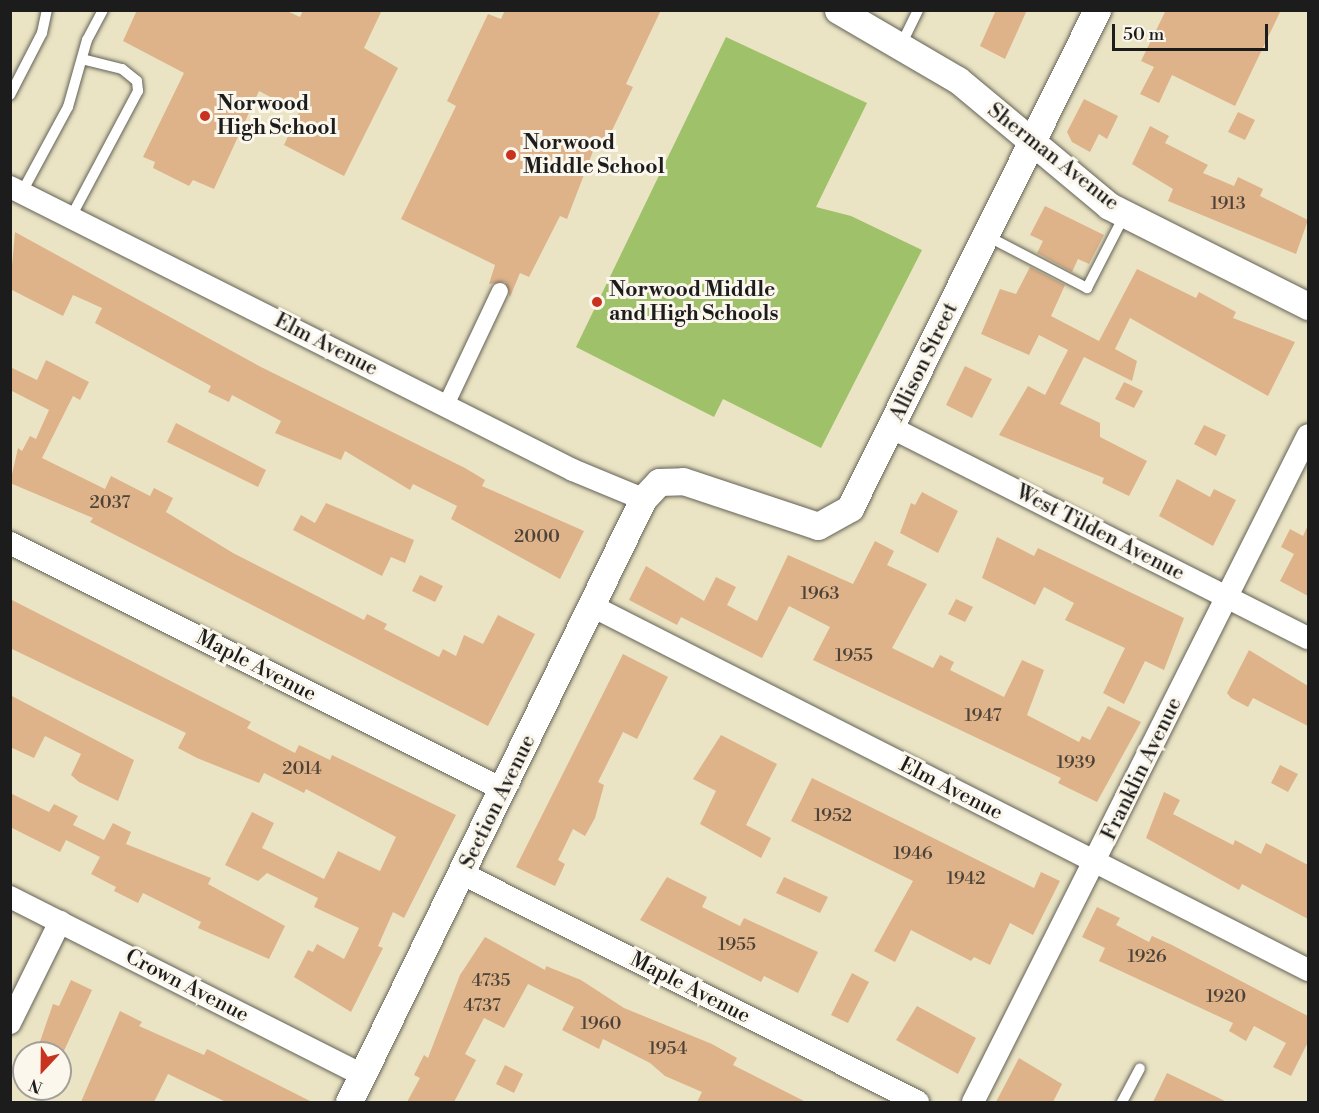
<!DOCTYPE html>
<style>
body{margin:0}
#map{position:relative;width:1319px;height:1113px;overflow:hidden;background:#eae4c4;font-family:"Libre Bodoni",serif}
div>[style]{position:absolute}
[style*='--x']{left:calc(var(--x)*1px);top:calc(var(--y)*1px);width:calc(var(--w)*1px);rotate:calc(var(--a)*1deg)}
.green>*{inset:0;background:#9fc16a}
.building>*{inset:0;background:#deb38a}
.roads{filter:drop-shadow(0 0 2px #646257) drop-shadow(0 0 2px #646257)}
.service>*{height:10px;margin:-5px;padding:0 5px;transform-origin:5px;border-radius:5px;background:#fff}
.pedestrian>*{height:16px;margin:-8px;padding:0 8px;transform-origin:8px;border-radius:8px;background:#fff}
.minor>*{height:22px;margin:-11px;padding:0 11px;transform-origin:11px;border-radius:11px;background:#fff}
.tertiary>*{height:27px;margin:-13.5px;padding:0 13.5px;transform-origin:13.5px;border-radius:13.5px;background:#fff}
.dots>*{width:16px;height:16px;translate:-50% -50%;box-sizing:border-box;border:3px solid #fbf7ec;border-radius:50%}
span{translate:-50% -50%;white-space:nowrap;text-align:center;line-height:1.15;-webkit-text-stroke:6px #fbf7ec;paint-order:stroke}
.number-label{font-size:18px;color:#4c4238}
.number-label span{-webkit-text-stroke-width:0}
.poi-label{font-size:21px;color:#1c1c1c;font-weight:700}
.left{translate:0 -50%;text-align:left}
.street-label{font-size:21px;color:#1c1c1c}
.frame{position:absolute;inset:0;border:12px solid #1c1c1c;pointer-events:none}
.north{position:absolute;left:12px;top:1041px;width:60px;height:60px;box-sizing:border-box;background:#fbf7ec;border:2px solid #a29f99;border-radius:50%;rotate:202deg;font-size:16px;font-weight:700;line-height:24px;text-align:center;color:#1c1c1c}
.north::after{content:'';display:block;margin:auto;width:21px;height:27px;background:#c8321e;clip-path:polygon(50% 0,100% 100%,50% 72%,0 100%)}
.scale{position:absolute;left:1112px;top:24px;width:156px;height:27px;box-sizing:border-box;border:3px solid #1c1c1c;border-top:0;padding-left:8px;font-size:18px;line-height:21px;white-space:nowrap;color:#1c1c1c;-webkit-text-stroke:4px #fbf7ec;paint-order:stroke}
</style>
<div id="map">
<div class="green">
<div style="clip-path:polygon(726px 37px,867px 103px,816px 207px,851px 216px,922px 250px,821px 448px,723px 399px,714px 417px,576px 347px)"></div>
</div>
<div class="building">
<div style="clip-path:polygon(137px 10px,285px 10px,300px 17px,303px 10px,382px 10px,364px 48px,398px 68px,344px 176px,284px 145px,299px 112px,259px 91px,214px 189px,193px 180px,189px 186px,153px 168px,155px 162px,143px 157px,184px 73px,123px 41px)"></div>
<div style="clip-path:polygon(505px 10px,661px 10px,626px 84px,633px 87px,603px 149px,595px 146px,567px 219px,560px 216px,529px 277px,520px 273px,510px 297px,505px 282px,489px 284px,495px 265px,401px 219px,456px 106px,447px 101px,488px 14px,501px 19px)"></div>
<div style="clip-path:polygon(996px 10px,1027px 10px,1005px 59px,980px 46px)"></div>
<div style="clip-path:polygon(1166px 10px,1281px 10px,1235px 106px,1172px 75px,1159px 103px,1140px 94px,1154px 67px,1141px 61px)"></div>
<div style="clip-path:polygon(1084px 99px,1118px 116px,1107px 139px,1099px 134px,1090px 152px,1072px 142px,1067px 132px)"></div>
<div style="clip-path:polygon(1238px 112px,1255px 120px,1245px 140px,1228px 132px)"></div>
<div style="clip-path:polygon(1150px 126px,1169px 136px,1165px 143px,1208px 165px,1203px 173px,1234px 186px,1238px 177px,1263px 189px,1260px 196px,1308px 220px,1296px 254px,1168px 201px,1173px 189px,1132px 164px)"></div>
<div style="clip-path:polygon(1045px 206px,1104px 235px,1089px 264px,1078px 259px,1072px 272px,1037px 253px,1043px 241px,1030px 235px)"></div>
<div style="clip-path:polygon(15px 232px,261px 367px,465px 468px,485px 480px,482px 486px,584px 531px,560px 579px,451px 519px,457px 506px,413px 484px,410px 490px,345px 451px,341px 460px,275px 433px,281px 421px,232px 395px,229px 402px,208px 392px,211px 386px,95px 323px,102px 308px,73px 295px,63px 316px,10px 289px)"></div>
<div style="clip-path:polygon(1030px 267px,1065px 285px,1051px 316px,1099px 341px,1137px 269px,1196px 298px,1199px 292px,1236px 312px,1233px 318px,1295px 342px,1268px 396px,1130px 318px,1115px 349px,1137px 361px,1132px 381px,1084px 357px,1060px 404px,1100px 423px,1100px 437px,1147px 461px,1129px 496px,1102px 483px,1104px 478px,999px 435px,1028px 386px,1045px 395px,1068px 350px,1039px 335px,1029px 355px,981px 334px,1000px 289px,1016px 294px)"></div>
<div style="clip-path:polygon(46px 360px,89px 382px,80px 400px,73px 396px,42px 458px,105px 489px,111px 476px,150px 496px,154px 488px,173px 498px,166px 512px,233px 553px,364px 620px,367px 614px,387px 624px,384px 629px,439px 657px,443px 649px,456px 656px,464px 635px,483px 644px,498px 615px,535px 634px,488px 726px,90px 522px,93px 518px,10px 483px,18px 448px,22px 451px,30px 436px,36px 439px,49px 410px,10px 390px,10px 367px,37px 380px)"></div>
<div style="clip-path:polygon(965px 366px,992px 379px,972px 418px,946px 405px)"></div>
<div style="clip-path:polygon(1124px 382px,1143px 391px,1134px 408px,1115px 399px)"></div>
<div style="clip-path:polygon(176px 423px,266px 470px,258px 487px,167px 442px)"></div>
<div style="clip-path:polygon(1204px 425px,1226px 435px,1216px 456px,1194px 444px)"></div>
<div style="clip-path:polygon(1177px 479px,1210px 497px,1214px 489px,1236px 500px,1213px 546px,1159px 516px)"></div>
<div style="clip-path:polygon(922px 492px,958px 511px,938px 553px,900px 533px,911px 503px,915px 505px)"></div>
<div style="clip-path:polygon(326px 503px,414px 540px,405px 563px,391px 557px,382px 576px,293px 530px,301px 515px,315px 523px)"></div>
<div style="clip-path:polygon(1308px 525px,1308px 596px,1280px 581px,1294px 554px,1281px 547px,1290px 529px,1303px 536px)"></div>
<div style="clip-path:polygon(997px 537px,1034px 556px,1038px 548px,1184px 618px,1164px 670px,1145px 661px,1124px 704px,1103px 693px,1125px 648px,1065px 620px,1074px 603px,1044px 587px,1035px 605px,982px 578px)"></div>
<div style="clip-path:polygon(875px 541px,894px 551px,887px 565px,927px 584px,892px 648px,933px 668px,940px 655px,954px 662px,950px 670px,1004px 697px,1022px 660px,1044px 670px,1027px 715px,1079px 742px,1082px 736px,1090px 740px,1108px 706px,1141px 722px,1097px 802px,1058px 783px,1061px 778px,813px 660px,830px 627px,789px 606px,762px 658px,681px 617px,677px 625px,629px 600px,646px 566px,704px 601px,716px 577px,736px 587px,727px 605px,757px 621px,788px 555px,853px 584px)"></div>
<div style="clip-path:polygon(420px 575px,443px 586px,435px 602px,412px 591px)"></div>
<div style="clip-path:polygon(10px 599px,251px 722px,247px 728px,295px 753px,299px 745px,330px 760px,332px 755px,456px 815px,404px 918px,393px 912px,378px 946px,383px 948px,351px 1012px,294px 977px,308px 950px,313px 952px,317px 944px,344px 959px,359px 928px,314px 907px,318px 898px,267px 873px,258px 881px,225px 865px,252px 812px,274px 823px,262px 848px,324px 879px,338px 851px,380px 871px,396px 837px,306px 789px,304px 793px,264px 773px,259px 783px,197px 758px,178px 748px,186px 733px,10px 648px)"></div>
<div style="clip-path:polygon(956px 599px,973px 607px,965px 622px,948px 614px)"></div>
<div style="clip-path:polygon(1249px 650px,1308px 686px,1308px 726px,1253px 698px,1248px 707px,1231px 698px,1227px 693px)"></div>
<div style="clip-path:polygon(623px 654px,668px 677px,637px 739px,623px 732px,598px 782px,604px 785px,595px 818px,585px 836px,573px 829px,558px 860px,565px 864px,555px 886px,516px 867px)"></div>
<div style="clip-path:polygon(10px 695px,134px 760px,118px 801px,79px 782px,71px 775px,81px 754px,45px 736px,34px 758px,10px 747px)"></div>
<div style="clip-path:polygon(721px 735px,777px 764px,746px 825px,771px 838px,761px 858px,700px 824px,716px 791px,693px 779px)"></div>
<div style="clip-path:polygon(1280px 765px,1298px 774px,1288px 792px,1271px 783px)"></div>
<div style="clip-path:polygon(812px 778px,1034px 888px,1041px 872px,1060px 881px,1033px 935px,1010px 923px,990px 965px,974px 957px,971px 961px,911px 930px,895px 962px,874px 951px,913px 881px,791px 821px)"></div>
<div style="clip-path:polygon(1164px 792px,1180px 800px,1173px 814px,1233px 845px,1235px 840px,1261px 854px,1266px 843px,1308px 865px,1308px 919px,1242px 884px,1239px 890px,1146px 838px)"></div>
<div style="clip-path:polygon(10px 793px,49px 812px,54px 804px,78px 816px,73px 825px,104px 840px,113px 823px,131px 832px,126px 844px,211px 878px,208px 884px,285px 926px,269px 959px,198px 928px,201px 922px,143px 893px,138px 903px,114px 891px,116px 887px,91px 874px,100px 857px,66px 840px,60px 852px,10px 827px)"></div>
<div style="clip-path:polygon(667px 877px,707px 897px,702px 907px,740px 926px,744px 918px,818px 952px,798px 993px,764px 976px,761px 982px,640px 920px)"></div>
<div style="clip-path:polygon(784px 877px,828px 897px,820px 913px,776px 893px)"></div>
<div style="clip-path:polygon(1097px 907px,1120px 918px,1116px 925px,1149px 942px,1152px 936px,1172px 945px,1308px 1016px,1308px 1042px,1291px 1076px,1273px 1067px,1286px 1043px,1254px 1026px,1246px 1041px,1229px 1031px,1233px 1023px,1099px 961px,1105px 948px,1082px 937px)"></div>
<div style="clip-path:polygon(485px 937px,545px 970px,546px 966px,581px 980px,624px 1008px,712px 1044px,737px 1058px,733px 1065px,806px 1102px,697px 1102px,702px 1092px,665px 1076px,650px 1063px,603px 1039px,599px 1049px,562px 1030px,574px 1007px,528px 984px,504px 1028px,484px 1018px,465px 1054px,476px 1060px,454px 1102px,407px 1102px,420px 1078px,414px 1075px,424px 1055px,428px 1058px,460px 975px)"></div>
<div style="clip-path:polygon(852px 973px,869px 982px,848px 1023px,831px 1015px)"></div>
<div style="clip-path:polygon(71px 980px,92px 990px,63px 1053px,36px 1053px,53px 1004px,59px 1006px)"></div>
<div style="clip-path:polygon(917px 1006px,976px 1038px,958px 1074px,896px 1040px)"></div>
<div style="clip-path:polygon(120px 1011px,142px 1022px,139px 1026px,204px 1055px,207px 1049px,312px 1102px,226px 1102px,168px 1074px,154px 1102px,81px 1102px)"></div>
<div style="clip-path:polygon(1019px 1058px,1062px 1084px,1053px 1102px,996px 1102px)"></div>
<div style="clip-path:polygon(505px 1065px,523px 1074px,514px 1093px,496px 1084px)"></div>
<div style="clip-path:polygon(1167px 1073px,1190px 1084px,1227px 1102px,1153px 1102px)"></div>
</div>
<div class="roads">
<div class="service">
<div style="--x:901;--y:45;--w:39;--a:-64"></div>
<div style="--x:10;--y:95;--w:70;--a:-62.7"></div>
<div style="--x:42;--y:33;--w:24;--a:-78"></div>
<div style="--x:22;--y:192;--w:97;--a:-61.6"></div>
<div style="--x:68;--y:107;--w:70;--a:-74.2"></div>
<div style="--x:87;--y:40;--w:34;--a:-62"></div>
<div style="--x:71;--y:217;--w:143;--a:-62"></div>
<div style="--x:138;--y:91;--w:10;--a:-96"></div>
<div style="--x:137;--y:81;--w:19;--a:-141"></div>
<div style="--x:122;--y:69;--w:37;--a:-166"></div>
<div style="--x:987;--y:236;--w:113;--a:27.5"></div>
<div style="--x:1087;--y:288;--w:83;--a:-62.8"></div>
<div style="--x:1122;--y:1102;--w:38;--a:-62"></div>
</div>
<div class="pedestrian">
<div style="--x:446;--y:405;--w:126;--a:-64.7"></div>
</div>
<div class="minor">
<div style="--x:10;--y:187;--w:630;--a:26.69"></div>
<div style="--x:573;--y:470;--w:76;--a:22.5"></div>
<div style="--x:892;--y:428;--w:466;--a:26.8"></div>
<div style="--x:10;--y:543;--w:550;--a:26.57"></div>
<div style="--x:594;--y:607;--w:801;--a:26.95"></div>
<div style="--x:463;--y:874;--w:509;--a:26.62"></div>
<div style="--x:10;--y:897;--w:395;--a:26.8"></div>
<div style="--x:10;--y:1023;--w:113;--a:-63.7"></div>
<div style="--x:973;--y:1102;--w:746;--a:-63.33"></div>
</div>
<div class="tertiary">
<div style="--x:838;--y:10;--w:139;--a:30.3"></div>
<div style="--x:958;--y:80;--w:197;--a:39.8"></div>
<div style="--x:1109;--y:206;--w:223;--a:26.7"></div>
<div style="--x:349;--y:1102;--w:671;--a:-64.01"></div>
<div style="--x:643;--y:499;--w:23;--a:-47"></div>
<div style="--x:659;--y:482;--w:24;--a:-2"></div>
<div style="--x:683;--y:481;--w:142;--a:18.4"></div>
<div style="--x:818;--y:526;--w:37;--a:-29"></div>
<div style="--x:850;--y:508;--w:556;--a:-63.62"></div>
</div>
</div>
<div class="dots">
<div style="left:205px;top:116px;background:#c8321e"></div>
<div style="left:511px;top:155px;background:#c8321e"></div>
<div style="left:597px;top:302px;background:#c8321e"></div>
</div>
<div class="number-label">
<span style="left:1228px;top:204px">1913</span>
<span style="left:110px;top:503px">2037</span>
<span style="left:537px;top:537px">2000</span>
<span style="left:820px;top:594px">1963</span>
<span style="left:854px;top:656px">1955</span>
<span style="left:983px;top:716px">1947</span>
<span style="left:1076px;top:763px">1939</span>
<span style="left:302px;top:769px">2014</span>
<span style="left:833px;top:816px">1952</span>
<span style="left:913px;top:854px">1946</span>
<span style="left:966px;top:879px">1942</span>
<span style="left:737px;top:945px">1955</span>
<span style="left:1147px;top:957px">1926</span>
<span style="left:491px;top:981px">4735</span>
<span style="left:1226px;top:997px">1920</span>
<span style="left:482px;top:1006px">4737</span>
<span style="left:601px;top:1024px">1960</span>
<span style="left:668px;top:1049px">1954</span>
</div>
<div class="poi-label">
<span class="left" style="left:217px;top:116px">Norwood<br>High School</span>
<span class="left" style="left:523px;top:155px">Norwood<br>Middle School</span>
<span class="left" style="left:609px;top:302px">Norwood Middle<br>and High Schools</span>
</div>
<div class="street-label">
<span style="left:1053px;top:157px;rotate:38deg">Sherman Avenue</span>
<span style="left:326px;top:345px;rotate:27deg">Elm Avenue</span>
<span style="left:924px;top:362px;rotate:-64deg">Allison Street</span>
<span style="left:1100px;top:533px;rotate:27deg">West Tilden Avenue</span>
<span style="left:256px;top:666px;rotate:27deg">Maple Avenue</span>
<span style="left:1142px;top:769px;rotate:-64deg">Franklin Avenue</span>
<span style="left:951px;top:789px;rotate:27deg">Elm Avenue</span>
<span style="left:498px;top:802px;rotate:-64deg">Section Avenue</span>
<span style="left:187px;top:986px;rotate:27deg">Crown Avenue</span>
<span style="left:690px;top:988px;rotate:27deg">Maple Avenue</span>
</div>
<div class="frame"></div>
<div class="north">N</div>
<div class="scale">50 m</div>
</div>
